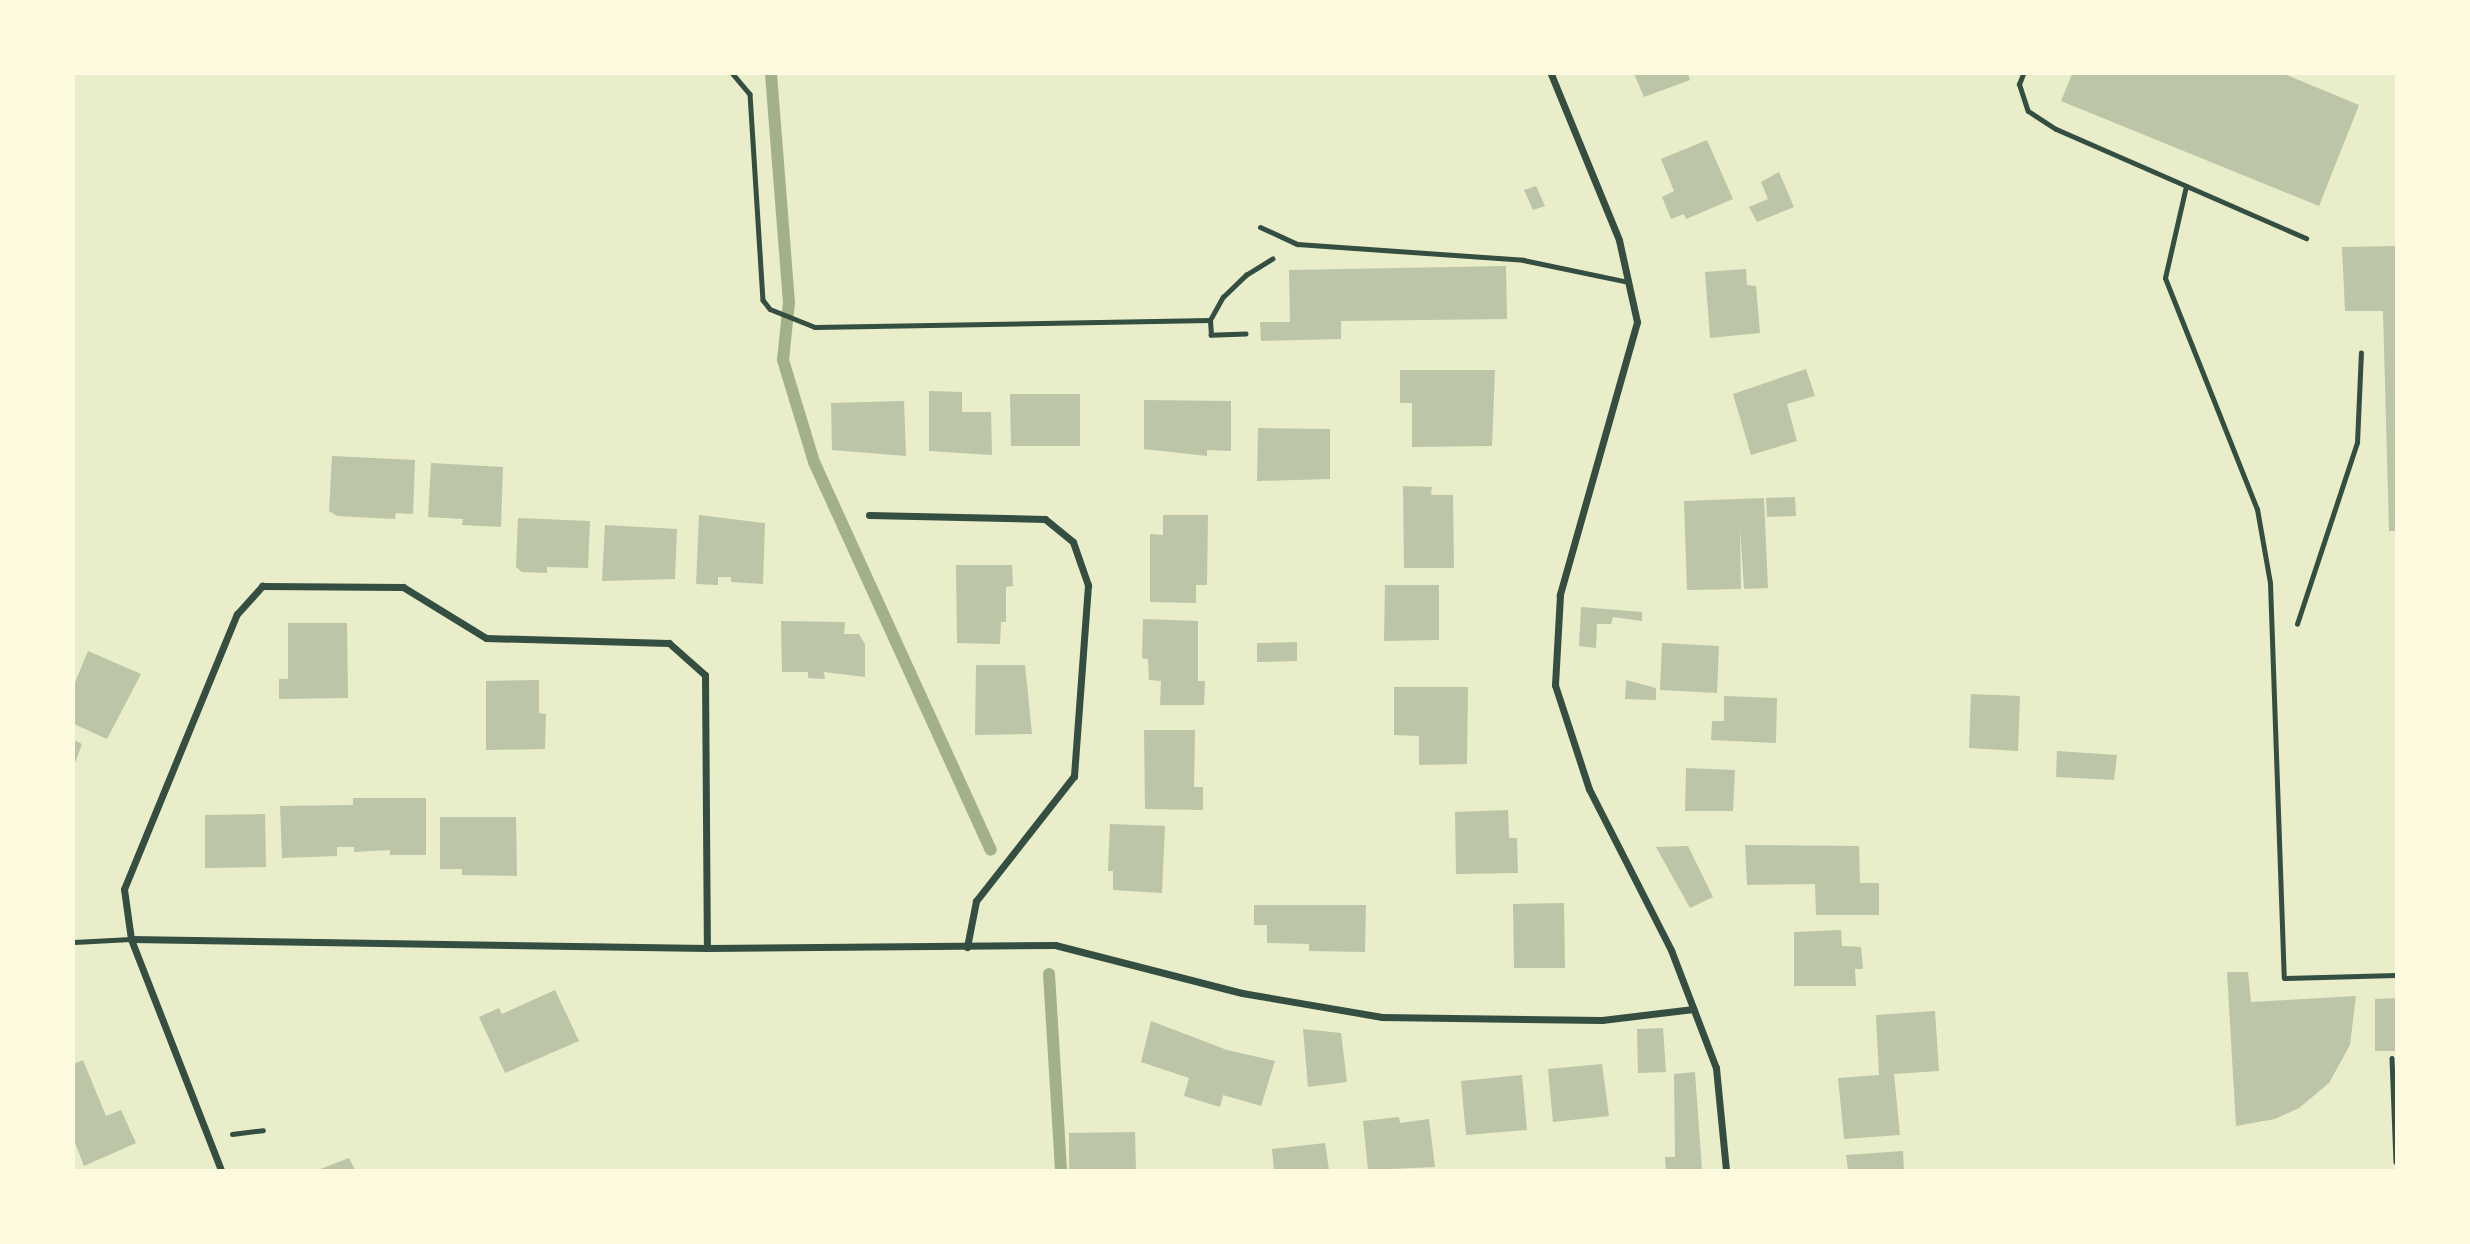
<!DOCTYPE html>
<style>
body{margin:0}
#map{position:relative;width:2470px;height:1244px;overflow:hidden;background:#e9edc9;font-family:Rubik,sans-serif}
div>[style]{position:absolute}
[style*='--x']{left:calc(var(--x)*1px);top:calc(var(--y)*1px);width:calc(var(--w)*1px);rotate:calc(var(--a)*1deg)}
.stream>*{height:12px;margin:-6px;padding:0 6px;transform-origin:6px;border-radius:6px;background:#a3b18a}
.building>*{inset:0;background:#bcc5a7}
.path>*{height:4.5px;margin:-2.25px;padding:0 2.25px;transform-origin:2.25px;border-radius:2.25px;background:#344e41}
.service>*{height:5px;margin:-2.5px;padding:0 2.5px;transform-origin:2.5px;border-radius:2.5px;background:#344e41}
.minor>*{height:7px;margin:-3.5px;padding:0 3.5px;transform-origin:3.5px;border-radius:3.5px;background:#344e41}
span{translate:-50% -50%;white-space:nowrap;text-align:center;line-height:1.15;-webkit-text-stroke:6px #fefae0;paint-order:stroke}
.frame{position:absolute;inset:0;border:75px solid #fefae0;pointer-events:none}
</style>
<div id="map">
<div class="stream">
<div style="--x:771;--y:74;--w:229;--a:85.5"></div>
<div style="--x:789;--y:302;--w:58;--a:95.9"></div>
<div style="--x:783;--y:360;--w:107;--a:73.1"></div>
<div style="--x:814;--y:462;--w:426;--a:65.5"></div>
<div style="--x:1049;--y:974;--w:196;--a:86.5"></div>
</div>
<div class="building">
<div style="clip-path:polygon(1634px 74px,1688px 74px,1690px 80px,1644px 97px)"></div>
<div style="clip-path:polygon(2072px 74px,2284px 74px,2359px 105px,2319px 206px,2061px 101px)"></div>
<div style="clip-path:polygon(1707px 140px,1733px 199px,1686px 219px,1684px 214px,1671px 219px,1662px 197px,1674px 191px,1661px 159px)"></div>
<div style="clip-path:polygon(1779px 172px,1794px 207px,1757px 222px,1749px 207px,1768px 199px,1761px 182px)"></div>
<div style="clip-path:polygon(1536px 186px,1545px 206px,1533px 210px,1524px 190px)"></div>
<div style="clip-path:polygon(2396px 246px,2396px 531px,2389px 531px,2383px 311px,2345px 311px,2342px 247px)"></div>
<div style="clip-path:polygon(1506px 266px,1507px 319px,1341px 321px,1341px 339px,1261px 341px,1260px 322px,1290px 322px,1289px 270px)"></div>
<div style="clip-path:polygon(1746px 269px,1747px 285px,1756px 286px,1760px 333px,1710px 338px,1705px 272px)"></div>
<div style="clip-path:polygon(1806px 369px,1815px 396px,1787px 404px,1797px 441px,1751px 455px,1733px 394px)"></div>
<div style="clip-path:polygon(1400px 370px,1495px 370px,1492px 446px,1412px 447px,1412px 403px,1400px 403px)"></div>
<div style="clip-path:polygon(929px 391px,962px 392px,962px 412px,991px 412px,992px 455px,929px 451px)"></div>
<div style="clip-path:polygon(1010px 394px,1080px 394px,1080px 446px,1011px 446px)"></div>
<div style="clip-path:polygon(1144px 400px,1231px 401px,1231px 451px,1207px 450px,1207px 456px,1144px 449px)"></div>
<div style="clip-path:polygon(904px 401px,906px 456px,832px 450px,831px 403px)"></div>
<div style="clip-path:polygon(1258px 428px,1330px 429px,1330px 479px,1257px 481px)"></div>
<div style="clip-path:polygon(332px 456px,415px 460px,413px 514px,396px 513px,395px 519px,337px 516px,329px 511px)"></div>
<div style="clip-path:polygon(431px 463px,503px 467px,501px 527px,462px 525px,463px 519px,428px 517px)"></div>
<div style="clip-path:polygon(1403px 486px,1432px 487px,1431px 495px,1453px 495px,1454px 568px,1404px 568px)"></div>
<div style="clip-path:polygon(1795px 497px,1796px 516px,1767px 517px,1766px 498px)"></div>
<div style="clip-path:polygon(1764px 498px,1768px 588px,1744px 589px,1740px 527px,1741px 589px,1687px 590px,1684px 501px)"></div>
<div style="clip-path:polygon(699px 515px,765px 523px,763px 584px,731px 582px,731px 577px,718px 577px,718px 585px,696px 584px)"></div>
<div style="clip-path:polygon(1163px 515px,1208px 515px,1207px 585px,1196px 585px,1196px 603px,1150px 602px,1150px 534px,1163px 535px)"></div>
<div style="clip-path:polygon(518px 518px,590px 521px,588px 568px,547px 567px,547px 573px,522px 572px,516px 567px)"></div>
<div style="clip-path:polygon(605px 525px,677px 529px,675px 579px,602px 581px)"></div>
<div style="clip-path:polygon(956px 565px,1012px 565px,1013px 586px,1006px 587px,1006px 622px,1001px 622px,1000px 644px,957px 643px)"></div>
<div style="clip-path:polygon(1385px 585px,1439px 585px,1439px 640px,1384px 641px)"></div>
<div style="clip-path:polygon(1581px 607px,1642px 612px,1642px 621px,1613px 617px,1611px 624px,1597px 624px,1596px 648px,1579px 646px)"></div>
<div style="clip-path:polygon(1143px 619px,1198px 621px,1198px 681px,1205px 681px,1204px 705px,1160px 705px,1161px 681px,1149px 680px,1148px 659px,1142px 658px)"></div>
<div style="clip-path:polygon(781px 621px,845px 622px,844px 634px,859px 634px,865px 644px,865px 677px,824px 672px,825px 679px,808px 678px,808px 672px,782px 672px)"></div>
<div style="clip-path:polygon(288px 623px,347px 623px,348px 698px,279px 699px,279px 679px,288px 679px)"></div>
<div style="clip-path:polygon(1297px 642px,1297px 661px,1257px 662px,1257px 643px)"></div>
<div style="clip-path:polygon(1662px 643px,1719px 646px,1717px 693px,1660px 690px)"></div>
<div style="clip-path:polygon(88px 651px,141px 674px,107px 739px,74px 724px,74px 685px)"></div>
<div style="clip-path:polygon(976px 665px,1025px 665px,1032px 734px,975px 735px)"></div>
<div style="clip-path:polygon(539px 680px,539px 713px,546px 714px,545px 749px,486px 750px,486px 681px)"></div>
<div style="clip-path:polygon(1626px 680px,1656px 688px,1656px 700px,1625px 699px)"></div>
<div style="clip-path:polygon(1394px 687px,1468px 687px,1467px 764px,1419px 765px,1419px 736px,1394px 735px)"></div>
<div style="clip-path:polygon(1971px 694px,2020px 696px,2018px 751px,1969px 748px)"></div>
<div style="clip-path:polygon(1724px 696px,1777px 698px,1776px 743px,1711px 740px,1712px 721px,1724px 721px)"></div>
<div style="clip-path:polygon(1144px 730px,1195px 730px,1194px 787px,1203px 787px,1203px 810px,1145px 809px)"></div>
<div style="clip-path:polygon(74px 740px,82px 744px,74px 766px)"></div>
<div style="clip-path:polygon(2057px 751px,2117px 755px,2114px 780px,2056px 777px)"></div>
<div style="clip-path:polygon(1686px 768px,1735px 770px,1733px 811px,1685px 811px)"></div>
<div style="clip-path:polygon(353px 798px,426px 798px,426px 855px,390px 855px,390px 850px,354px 852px,354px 847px,337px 847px,337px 856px,282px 858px,280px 806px,353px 805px)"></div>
<div style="clip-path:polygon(1508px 810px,1509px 838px,1517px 838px,1518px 873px,1456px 874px,1455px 812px)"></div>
<div style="clip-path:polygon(265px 814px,266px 867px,205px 868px,205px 815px)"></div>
<div style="clip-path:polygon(440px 817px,516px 817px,517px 876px,462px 875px,462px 869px,440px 869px)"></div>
<div style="clip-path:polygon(1110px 824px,1165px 826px,1162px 893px,1113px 890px,1113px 871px,1108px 871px)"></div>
<div style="clip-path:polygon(1745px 845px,1859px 846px,1860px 883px,1879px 883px,1879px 915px,1816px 915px,1815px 884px,1747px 885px)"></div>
<div style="clip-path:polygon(1688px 846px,1713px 897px,1690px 908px,1656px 847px)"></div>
<div style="clip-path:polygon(1564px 903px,1565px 968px,1514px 968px,1513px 904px)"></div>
<div style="clip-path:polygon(1254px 905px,1366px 905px,1365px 952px,1309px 951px,1309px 944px,1267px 943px,1267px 925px,1254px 925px)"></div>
<div style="clip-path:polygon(1841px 930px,1842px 946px,1861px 947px,1863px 969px,1855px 969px,1856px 986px,1794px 986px,1794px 932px)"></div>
<div style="clip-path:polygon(2227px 972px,2248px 972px,2251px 1002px,2356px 996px,2350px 1045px,2329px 1083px,2299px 1108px,2275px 1119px,2236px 1126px)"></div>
<div style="clip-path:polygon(555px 990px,579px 1041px,505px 1073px,479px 1017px,499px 1008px,502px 1014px)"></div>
<div style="clip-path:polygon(2396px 998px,2396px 1051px,2375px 1051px,2375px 999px)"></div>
<div style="clip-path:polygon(1935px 1011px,1939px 1071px,1894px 1074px,1900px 1135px,1844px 1139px,1838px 1078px,1879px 1075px,1876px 1015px)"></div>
<div style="clip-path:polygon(1151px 1021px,1227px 1050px,1275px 1061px,1261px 1106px,1223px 1095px,1220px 1107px,1184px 1096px,1189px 1078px,1141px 1062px)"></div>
<div style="clip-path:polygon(1663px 1028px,1666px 1072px,1638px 1073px,1637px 1029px)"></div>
<div style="clip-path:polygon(1303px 1029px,1341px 1033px,1347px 1082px,1308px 1087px)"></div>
<div style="clip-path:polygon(83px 1060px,106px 1116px,121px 1110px,136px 1143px,84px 1166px,74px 1140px,74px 1064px)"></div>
<div style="clip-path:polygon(1602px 1064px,1609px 1116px,1553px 1122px,1548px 1069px)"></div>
<div style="clip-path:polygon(1695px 1072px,1702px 1170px,1666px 1170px,1665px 1157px,1675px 1157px,1674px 1074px)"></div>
<div style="clip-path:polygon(1522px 1075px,1527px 1130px,1466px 1135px,1461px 1081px)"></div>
<div style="clip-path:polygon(1399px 1117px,1400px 1123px,1429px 1119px,1435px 1167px,1368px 1170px,1363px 1121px)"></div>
<div style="clip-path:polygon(1135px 1132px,1136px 1170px,1069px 1170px,1069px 1133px)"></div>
<div style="clip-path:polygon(1325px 1143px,1329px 1170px,1274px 1170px,1272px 1149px)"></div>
<div style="clip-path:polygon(1903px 1151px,1904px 1170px,1848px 1170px,1846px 1155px)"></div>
<div style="clip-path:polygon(349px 1158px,355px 1170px,318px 1170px)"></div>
</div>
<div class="path">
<div style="--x:733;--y:74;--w:26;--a:50"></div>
<div style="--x:750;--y:94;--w:206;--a:86.4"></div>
<div style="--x:763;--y:300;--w:11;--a:52"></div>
<div style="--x:770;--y:309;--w:48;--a:21.8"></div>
<div style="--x:815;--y:327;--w:395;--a:-1"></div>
<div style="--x:1246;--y:334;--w:35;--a:178"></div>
<div style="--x:1211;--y:335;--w:15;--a:-94"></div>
<div style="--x:1210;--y:320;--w:26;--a:-61"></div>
<div style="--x:1223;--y:297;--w:32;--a:-44"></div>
<div style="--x:1246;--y:275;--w:31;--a:-32"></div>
<div style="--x:2297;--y:624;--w:191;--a:-71.7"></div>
<div style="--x:2357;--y:443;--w:90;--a:-87.5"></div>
<div style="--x:2392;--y:1058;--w:104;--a:87.8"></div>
<div style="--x:232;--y:1134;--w:31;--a:-7"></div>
</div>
<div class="service">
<div style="--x:2023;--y:74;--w:11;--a:112"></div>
<div style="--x:2019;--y:84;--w:28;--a:72"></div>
<div style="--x:2028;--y:111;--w:33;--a:33"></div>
<div style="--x:2056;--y:129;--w:273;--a:23.6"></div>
<div style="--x:2186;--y:186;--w:94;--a:102.9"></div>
<div style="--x:2165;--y:278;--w:249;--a:68.3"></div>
<div style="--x:2257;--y:509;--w:75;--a:80"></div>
<div style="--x:2270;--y:583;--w:395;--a:88"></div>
<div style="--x:2284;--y:978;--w:112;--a:-1.5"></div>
<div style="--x:1260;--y:227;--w:41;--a:24.7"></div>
<div style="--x:1297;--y:244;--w:227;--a:4"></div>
<div style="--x:1523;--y:260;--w:107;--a:11.8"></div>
<div style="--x:74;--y:942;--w:57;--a:-3"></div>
</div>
<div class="minor">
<div style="--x:1551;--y:74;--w:179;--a:67.7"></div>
<div style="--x:1619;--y:240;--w:84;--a:77.6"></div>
<div style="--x:1637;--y:322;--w:284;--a:105.8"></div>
<div style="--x:1560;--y:595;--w:90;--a:93.2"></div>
<div style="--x:1555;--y:685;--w:109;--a:71.9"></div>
<div style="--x:1589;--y:789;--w:181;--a:63"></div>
<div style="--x:1671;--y:950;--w:126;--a:69.1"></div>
<div style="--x:1716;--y:1068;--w:102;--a:84.4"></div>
<div style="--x:869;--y:515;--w:176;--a:1.3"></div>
<div style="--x:1045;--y:519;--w:36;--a:39"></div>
<div style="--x:1073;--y:542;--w:46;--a:70.8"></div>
<div style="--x:1088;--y:585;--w:192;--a:94.2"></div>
<div style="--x:1074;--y:776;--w:159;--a:128.1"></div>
<div style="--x:976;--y:901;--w:47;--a:101.1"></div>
<div style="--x:131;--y:939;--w:576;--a:0.9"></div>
<div style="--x:707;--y:948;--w:348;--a:-0.5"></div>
<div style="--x:1055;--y:945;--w:193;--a:14.4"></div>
<div style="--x:1242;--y:993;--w:142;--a:9.7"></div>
<div style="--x:1382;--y:1017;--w:220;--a:0.8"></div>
<div style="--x:1602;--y:1020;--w:92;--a:-6.9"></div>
<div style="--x:221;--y:1170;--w:248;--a:-111.3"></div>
<div style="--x:131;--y:939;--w:50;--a:-98"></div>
<div style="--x:124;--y:889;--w:297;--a:-67.7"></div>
<div style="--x:237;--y:614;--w:38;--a:-48"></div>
<div style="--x:262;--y:586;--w:141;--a:0.4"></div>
<div style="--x:403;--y:587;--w:97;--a:31.6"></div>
<div style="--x:486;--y:638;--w:183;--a:1.6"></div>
<div style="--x:669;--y:643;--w:48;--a:41.6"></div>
<div style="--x:705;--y:675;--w:273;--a:89.6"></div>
</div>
<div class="frame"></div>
</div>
